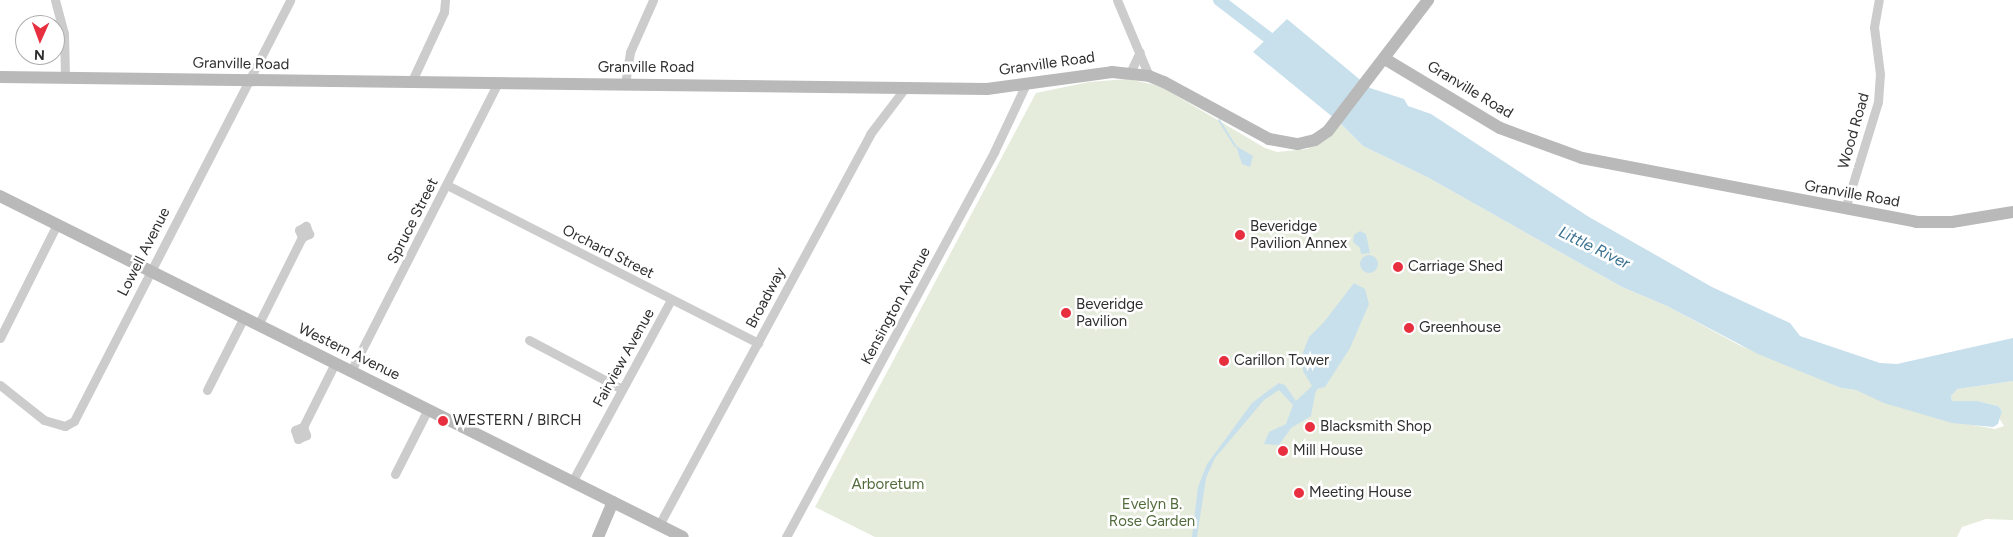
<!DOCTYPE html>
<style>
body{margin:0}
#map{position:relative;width:2013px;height:537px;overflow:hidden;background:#fff;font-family:Figtree,sans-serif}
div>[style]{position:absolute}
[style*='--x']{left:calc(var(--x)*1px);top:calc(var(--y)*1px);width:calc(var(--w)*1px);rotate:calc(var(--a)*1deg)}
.green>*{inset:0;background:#e5ecdc}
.water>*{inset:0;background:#c8dfec}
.round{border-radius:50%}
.stream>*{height:2px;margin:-1px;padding:0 1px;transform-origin:1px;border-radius:1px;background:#c8dfec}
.river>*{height:12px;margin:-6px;padding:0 6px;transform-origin:6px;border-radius:6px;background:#c8dfec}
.street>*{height:9px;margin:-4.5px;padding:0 4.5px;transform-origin:4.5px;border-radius:4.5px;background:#ccc}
.secondary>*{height:12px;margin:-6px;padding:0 6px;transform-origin:6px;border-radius:6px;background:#b9b9b9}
.dots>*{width:14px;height:14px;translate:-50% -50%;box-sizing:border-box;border:2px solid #fff;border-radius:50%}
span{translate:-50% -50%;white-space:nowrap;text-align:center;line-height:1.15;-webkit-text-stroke:5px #fff;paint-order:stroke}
.street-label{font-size:15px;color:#2f2f2f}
.poi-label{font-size:15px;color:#2f2f2f}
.left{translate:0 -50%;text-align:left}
.park-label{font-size:15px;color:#526b3b}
.water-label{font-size:16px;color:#3b7292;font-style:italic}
.north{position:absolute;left:15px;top:15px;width:50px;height:50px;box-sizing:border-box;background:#fff;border:1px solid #acacac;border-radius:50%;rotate:182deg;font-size:14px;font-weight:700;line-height:20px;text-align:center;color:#2f2f2f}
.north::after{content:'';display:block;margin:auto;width:18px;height:22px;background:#e72f40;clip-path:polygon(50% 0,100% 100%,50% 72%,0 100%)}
</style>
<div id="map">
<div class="green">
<div style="clip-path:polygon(1128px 79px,1160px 86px,1265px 148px,1277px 152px,1308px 149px,1315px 140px,1340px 123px,1363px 146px,1429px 178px,1622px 287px,1667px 306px,1739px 345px,1841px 388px,1856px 390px,1967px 424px,1995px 429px,2004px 426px,1999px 418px,2002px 411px,1998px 406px,1977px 401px,1952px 401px,1951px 396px,1956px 389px,2013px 381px,2013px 520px,1986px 519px,1962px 527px,1957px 537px,875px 537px,815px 507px,1036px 93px,1089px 82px)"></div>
</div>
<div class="water">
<div style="clip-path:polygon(1287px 19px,1370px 88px,1404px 99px,1408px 106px,1431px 114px,1589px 217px,1712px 287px,1790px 323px,1800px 336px,1880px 363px,1897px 364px,2013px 338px,2013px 381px,1957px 389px,1951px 396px,1952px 401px,1977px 401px,1998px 406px,2002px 411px,1998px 424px,1993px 427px,1952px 423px,1884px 403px,1856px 390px,1841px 388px,1758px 354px,1667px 306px,1622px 287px,1429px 178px,1363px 146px,1340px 123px,1253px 52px)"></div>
<div style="clip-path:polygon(1236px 146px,1253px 156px,1250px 167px,1242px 164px)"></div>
<div style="clip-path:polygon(1360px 231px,1366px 234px,1370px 253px,1361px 254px,1360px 248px,1353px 242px,1354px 235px)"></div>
<div class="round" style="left:1360px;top:255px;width:18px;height:18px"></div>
<div style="clip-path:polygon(1354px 283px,1365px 289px,1369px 304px,1350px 348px,1325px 387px,1317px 389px,1315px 394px,1311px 416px,1291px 428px,1279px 445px,1264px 444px,1269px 432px,1286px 424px,1293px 405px,1279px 390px,1264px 400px,1215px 458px,1206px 478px,1197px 537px,1192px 537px,1198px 487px,1207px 464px,1252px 403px,1265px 393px,1279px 383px,1285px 385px,1296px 401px,1312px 386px,1303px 371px,1303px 352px,1309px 337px,1324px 322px)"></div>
</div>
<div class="stream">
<div style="--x:1219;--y:120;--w:31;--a:58"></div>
</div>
<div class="river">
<div style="--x:1219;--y:0;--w:79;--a:37.3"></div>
</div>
<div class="street">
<div style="--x:55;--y:0;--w:34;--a:75"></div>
<div style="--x:64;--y:33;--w:45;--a:88.7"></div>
<div style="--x:1117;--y:0;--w:82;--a:67.2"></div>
<div style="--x:1130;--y:73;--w:23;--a:-65"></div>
<div style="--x:411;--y:83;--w:78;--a:-65.1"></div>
<div style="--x:444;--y:12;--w:12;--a:-85"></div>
<div style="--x:625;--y:84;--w:32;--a:-81"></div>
<div style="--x:630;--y:52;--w:57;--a:-66.1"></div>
<div style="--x:447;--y:185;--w:349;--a:26.9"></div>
<div style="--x:1845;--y:209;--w:112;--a:-72.9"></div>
<div style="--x:1878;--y:102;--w:28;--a:-86"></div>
<div style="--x:1880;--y:74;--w:47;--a:-97.3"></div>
<div style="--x:1874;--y:27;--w:27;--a:-80"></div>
<div style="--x:258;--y:325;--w:98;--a:-63.4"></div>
<div style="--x:302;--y:237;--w:8;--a:-23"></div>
<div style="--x:309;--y:234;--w:9;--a:-111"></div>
<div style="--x:306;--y:226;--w:8;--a:150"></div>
<div style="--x:299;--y:230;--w:8;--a:67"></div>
<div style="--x:0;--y:338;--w:127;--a:-63.4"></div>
<div style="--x:529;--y:340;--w:105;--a:27.8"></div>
<div style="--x:351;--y:371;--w:323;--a:-63"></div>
<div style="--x:0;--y:385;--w:56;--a:38.5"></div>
<div style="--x:44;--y:420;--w:22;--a:16"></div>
<div style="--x:65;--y:426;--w:10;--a:-29"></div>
<div style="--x:74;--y:421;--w:473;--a:-62.8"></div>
<div style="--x:207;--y:390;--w:82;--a:-63.1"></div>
<div style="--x:303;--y:427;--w:9;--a:69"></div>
<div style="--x:306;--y:435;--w:9;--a:153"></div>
<div style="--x:298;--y:439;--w:9;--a:-108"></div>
<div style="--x:295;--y:430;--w:9;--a:-21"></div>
<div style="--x:303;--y:427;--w:72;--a:-63.4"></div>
<div style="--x:395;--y:474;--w:73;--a:-63.1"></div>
<div style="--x:572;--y:482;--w:207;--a:-61.5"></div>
<div style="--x:659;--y:525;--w:444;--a:-61.6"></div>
<div style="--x:870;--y:134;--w:58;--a:-52.7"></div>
<div style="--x:786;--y:537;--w:438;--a:-61.6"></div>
<div style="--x:994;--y:152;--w:73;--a:-64.8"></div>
</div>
<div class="secondary">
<div style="--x:1385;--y:59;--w:134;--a:31"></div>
<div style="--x:1500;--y:128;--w:87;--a:20.1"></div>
<div style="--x:1582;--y:158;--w:340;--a:10.8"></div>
<div style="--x:1916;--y:222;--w:36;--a:0"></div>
<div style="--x:1952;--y:222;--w:62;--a:-9.3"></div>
<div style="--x:0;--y:77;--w:987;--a:0.7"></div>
<div style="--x:987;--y:89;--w:126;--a:-7.7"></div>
<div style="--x:1112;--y:72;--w:37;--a:6"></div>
<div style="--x:1149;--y:76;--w:16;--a:22"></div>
<div style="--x:1164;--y:82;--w:119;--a:28.5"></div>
<div style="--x:1269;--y:139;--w:29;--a:10"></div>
<div style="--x:1298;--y:144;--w:17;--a:-13"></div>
<div style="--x:1315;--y:140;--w:16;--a:-35"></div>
<div style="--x:1328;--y:131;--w:165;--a:-52.6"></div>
<div style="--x:0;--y:196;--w:763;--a:26.53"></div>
<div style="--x:598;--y:537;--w:38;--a:-67"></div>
</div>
<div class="dots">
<div style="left:1240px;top:235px;background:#e72f40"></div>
<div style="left:1398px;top:267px;background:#e72f40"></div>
<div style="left:1066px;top:313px;background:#e72f40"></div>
<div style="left:1409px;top:328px;background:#e72f40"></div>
<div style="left:1224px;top:361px;background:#e72f40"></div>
<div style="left:443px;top:421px;background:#e72f40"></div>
<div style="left:1310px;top:427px;background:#e72f40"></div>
<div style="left:1283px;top:451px;background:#e72f40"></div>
<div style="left:1299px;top:493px;background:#e72f40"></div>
</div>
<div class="street-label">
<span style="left:241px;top:64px;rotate:1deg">Granville Road</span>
<span style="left:1047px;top:64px;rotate:-8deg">Granville Road</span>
<span style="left:646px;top:68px">Granville Road</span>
<span style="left:1470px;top:90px;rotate:31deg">Granville Road</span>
<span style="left:1854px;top:131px;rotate:-74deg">Wood Road</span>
<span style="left:1852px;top:194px;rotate:10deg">Granville Road</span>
<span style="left:413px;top:221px;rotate:-63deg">Spruce Street</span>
<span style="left:144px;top:252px;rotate:-63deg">Lowell Avenue</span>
<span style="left:608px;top:252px;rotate:27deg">Orchard Street</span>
<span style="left:766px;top:298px;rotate:-62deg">Broadway</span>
<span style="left:896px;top:306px;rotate:-62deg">Kensington Avenue</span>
<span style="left:349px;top:352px;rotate:26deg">Western Avenue</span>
<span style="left:624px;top:358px;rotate:-61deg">Fairview Avenue</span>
</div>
<div class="poi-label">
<span class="left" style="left:1250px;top:235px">Beveridge<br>Pavilion Annex</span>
<span class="left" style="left:1408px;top:267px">Carriage Shed</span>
<span class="left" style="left:1076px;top:313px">Beveridge<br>Pavilion</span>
<span class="left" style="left:1419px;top:328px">Greenhouse</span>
<span class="left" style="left:1234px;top:361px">Carillon Tower</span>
<span class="left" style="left:453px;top:421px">WESTERN / BIRCH</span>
<span class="left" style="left:1320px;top:427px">Blacksmith Shop</span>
<span class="left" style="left:1293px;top:451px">Mill House</span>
<span class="left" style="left:1309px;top:493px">Meeting House</span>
</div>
<div class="park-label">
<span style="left:888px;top:485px">Arboretum</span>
<span style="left:1152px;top:513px">Evelyn B.<br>Rose Garden</span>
</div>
<div class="water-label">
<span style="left:1594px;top:248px;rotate:26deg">Little River</span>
</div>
<div class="north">N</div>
</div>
